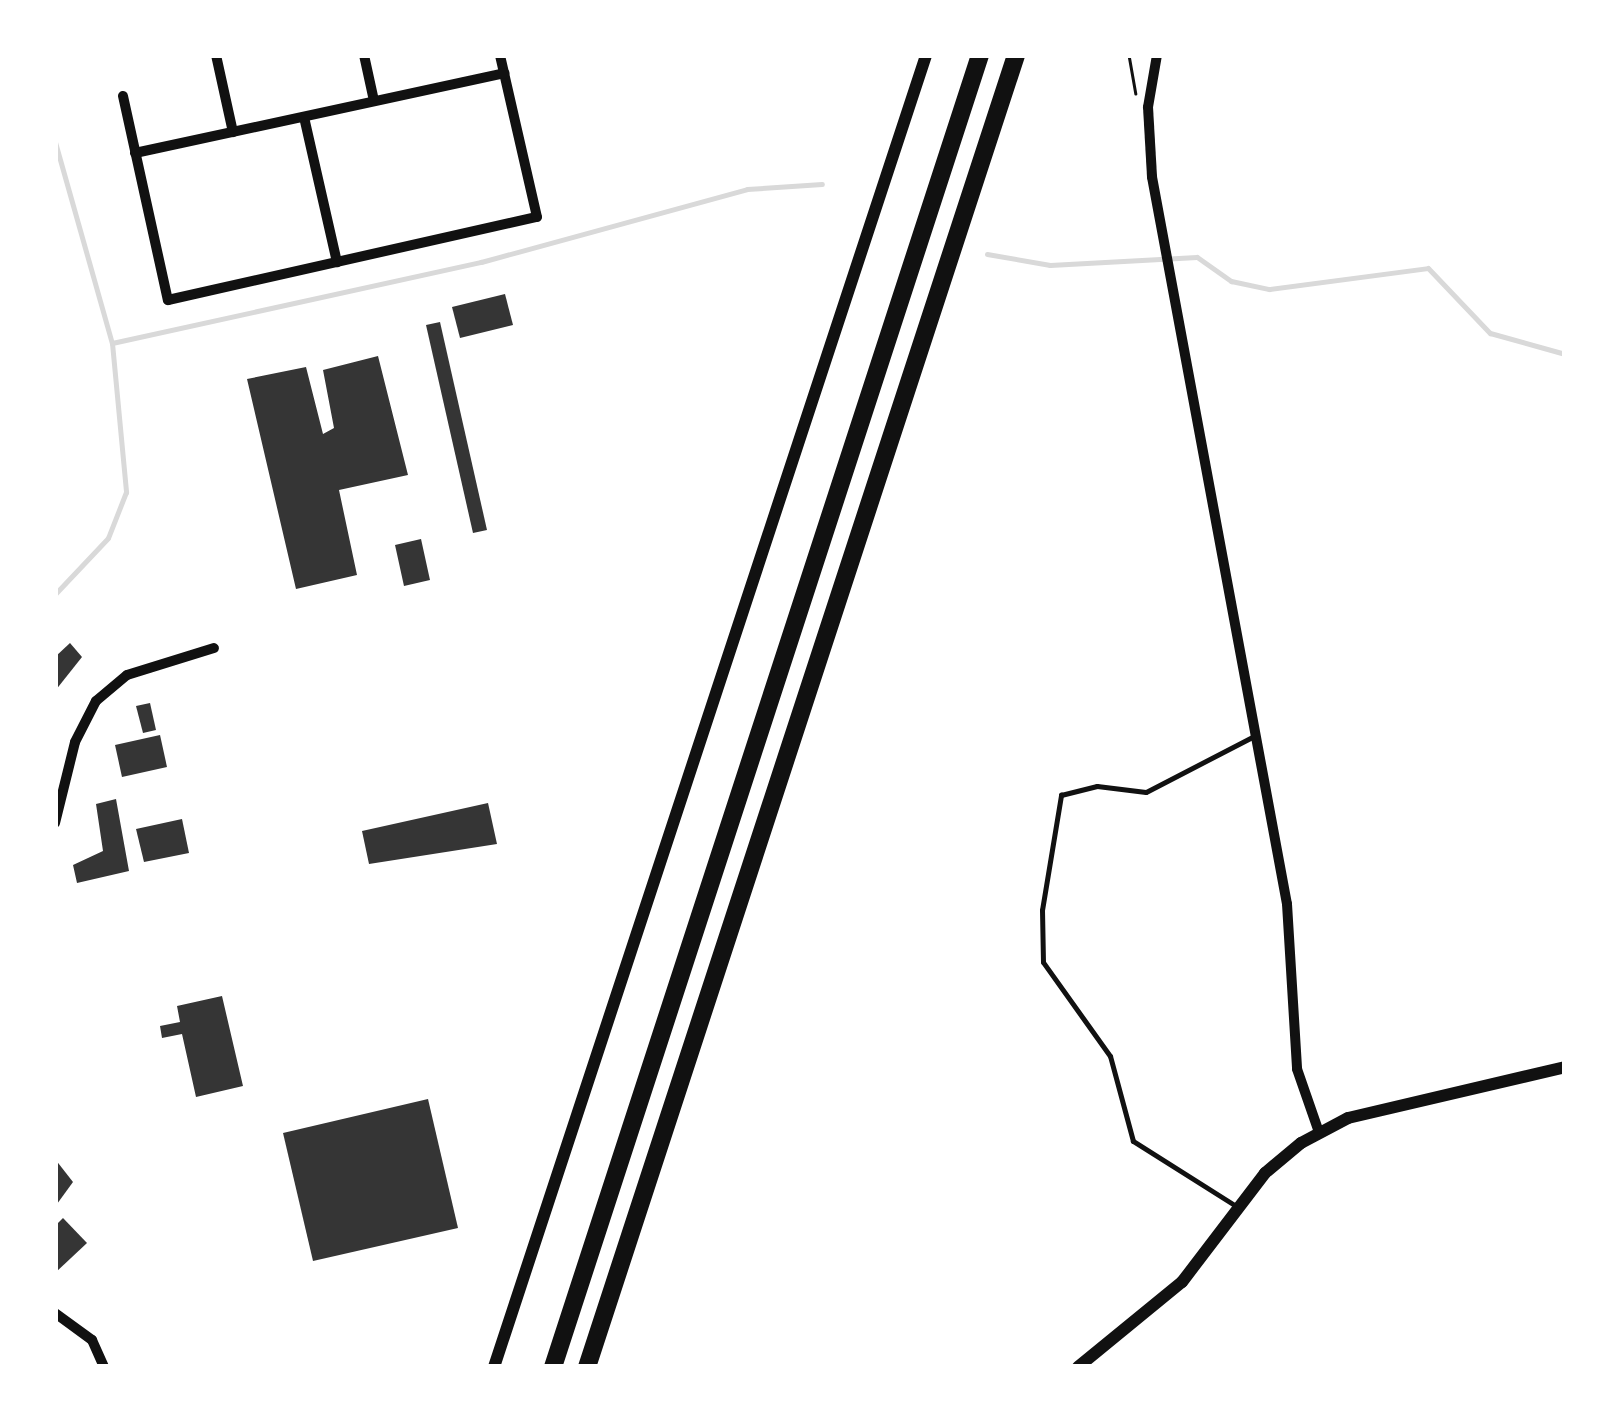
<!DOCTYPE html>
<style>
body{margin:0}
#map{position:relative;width:1620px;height:1422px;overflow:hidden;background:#fff;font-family:"PT Sans",sans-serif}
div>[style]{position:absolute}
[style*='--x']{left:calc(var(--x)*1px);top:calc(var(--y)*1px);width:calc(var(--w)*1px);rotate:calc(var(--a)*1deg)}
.stream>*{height:5px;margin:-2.5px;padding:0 2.5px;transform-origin:2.5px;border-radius:2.5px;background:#d9d9d9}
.building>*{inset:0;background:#353535}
.path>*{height:2.5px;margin:-1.25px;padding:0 1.25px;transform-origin:1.25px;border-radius:1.25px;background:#111}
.service>*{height:5px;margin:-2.5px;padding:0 2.5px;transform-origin:2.5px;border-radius:2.5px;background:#111}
.minor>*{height:10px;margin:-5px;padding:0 5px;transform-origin:5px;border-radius:5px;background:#111}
.tertiary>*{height:12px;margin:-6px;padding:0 6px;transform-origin:6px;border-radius:6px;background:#111}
.motorway>*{height:18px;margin:-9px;padding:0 9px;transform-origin:9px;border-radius:9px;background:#111}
span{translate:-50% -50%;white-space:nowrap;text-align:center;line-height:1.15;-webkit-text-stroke:8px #fff;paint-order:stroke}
.frame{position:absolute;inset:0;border:58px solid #fff;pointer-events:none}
</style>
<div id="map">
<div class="stream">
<div style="--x:55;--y:142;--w:209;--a:74.2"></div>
<div style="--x:112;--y:343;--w:150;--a:84.6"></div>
<div style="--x:126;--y:492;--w:49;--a:111.4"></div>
<div style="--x:108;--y:538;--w:77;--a:133.4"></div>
<div style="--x:987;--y:254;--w:64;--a:9.9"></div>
<div style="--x:1050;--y:265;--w:147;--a:-3.1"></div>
<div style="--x:1197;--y:257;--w:42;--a:35.2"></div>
<div style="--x:1231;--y:281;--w:39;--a:12"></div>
<div style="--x:1269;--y:289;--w:160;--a:-7.5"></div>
<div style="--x:1428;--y:268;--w:90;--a:46.4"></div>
<div style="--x:1490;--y:333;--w:78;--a:15.6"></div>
<div style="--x:112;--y:343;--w:378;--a:-12.4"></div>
<div style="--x:481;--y:262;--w:276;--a:-15.3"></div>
<div style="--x:747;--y:189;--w:75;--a:-3.8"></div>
</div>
<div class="building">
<div style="clip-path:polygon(505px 294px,513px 325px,460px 338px,452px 307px)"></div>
<div style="clip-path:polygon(440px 322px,487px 530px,473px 533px,426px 325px)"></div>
<div style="clip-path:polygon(378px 356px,408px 475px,339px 490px,357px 575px,296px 589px,247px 379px,306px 367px,323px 434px,334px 428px,323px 370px)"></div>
<div style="clip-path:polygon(421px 539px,430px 580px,404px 586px,395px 545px)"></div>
<div style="clip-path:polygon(70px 643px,82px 657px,55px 691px,55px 657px)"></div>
<div style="clip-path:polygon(150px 703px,156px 730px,143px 733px,136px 706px)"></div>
<div style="clip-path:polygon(160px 735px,167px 767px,122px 777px,115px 745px)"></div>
<div style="clip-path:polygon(116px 799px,129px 871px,77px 883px,73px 865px,103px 851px,96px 804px)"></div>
<div style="clip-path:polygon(488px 803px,497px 844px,369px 864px,362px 831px)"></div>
<div style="clip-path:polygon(182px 819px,189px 853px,144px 862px,136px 829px)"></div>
<div style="clip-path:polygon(222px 996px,243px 1086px,196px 1097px,182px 1034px,162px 1038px,160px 1026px,180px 1022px,177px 1006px)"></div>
<div style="clip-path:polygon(428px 1099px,458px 1228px,313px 1261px,283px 1133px)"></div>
<div style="clip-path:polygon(55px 1159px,73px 1182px,57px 1204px,55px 1202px)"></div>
<div style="clip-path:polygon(63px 1218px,87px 1243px,55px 1273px,55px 1226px)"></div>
</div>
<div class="path">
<div style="--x:1129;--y:55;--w:39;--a:80"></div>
</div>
<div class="service">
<div style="--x:1236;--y:1206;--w:122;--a:-147.7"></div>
<div style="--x:1133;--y:1141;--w:88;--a:-105.1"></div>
<div style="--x:1110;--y:1056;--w:115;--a:-125.5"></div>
<div style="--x:1043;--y:962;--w:52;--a:-91.1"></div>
<div style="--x:1042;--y:910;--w:117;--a:-80.6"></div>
<div style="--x:1061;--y:795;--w:37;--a:-14"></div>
<div style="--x:1097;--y:786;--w:49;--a:7"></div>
<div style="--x:1146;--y:792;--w:124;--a:-27.4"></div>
</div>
<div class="minor">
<div style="--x:216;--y:55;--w:79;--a:77.6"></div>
<div style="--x:364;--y:55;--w:47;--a:77.7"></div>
<div style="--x:1157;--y:55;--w:53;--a:99.8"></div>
<div style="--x:1148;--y:107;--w:70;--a:86.7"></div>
<div style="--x:1152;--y:177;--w:739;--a:79.48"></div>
<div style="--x:1287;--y:904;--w:165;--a:86.5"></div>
<div style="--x:1297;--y:1069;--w:67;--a:70.8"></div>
<div style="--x:123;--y:96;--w:209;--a:77.6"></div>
<div style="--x:168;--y:300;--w:378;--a:-12.7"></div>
<div style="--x:537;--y:217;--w:166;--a:-102.9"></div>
<div style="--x:304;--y:117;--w:149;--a:77.2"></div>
<div style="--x:135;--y:153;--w:378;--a:-12.2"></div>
<div style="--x:55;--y:823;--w:83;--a:-76.1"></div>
<div style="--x:75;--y:742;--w:46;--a:-62.9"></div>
<div style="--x:96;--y:701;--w:40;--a:-40"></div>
<div style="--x:127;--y:675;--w:91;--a:-17.2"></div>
<div style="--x:55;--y:1313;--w:46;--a:36.1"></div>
<div style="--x:92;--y:1340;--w:30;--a:66"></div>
</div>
<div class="tertiary">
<div style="--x:494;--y:1367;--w:1381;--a:-71.77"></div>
<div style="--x:1078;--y:1367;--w:134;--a:-39.3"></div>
<div style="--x:1182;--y:1282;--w:137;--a:-52.7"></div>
<div style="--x:1265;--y:1173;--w:47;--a:-39.8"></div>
<div style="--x:1301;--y:1143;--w:53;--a:-28"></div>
<div style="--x:1348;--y:1118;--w:223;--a:-13.2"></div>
</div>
<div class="motorway">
<div style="--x:553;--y:1367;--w:1380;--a:-71.97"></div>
<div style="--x:587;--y:1367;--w:1380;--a:-71.89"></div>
</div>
<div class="frame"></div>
</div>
